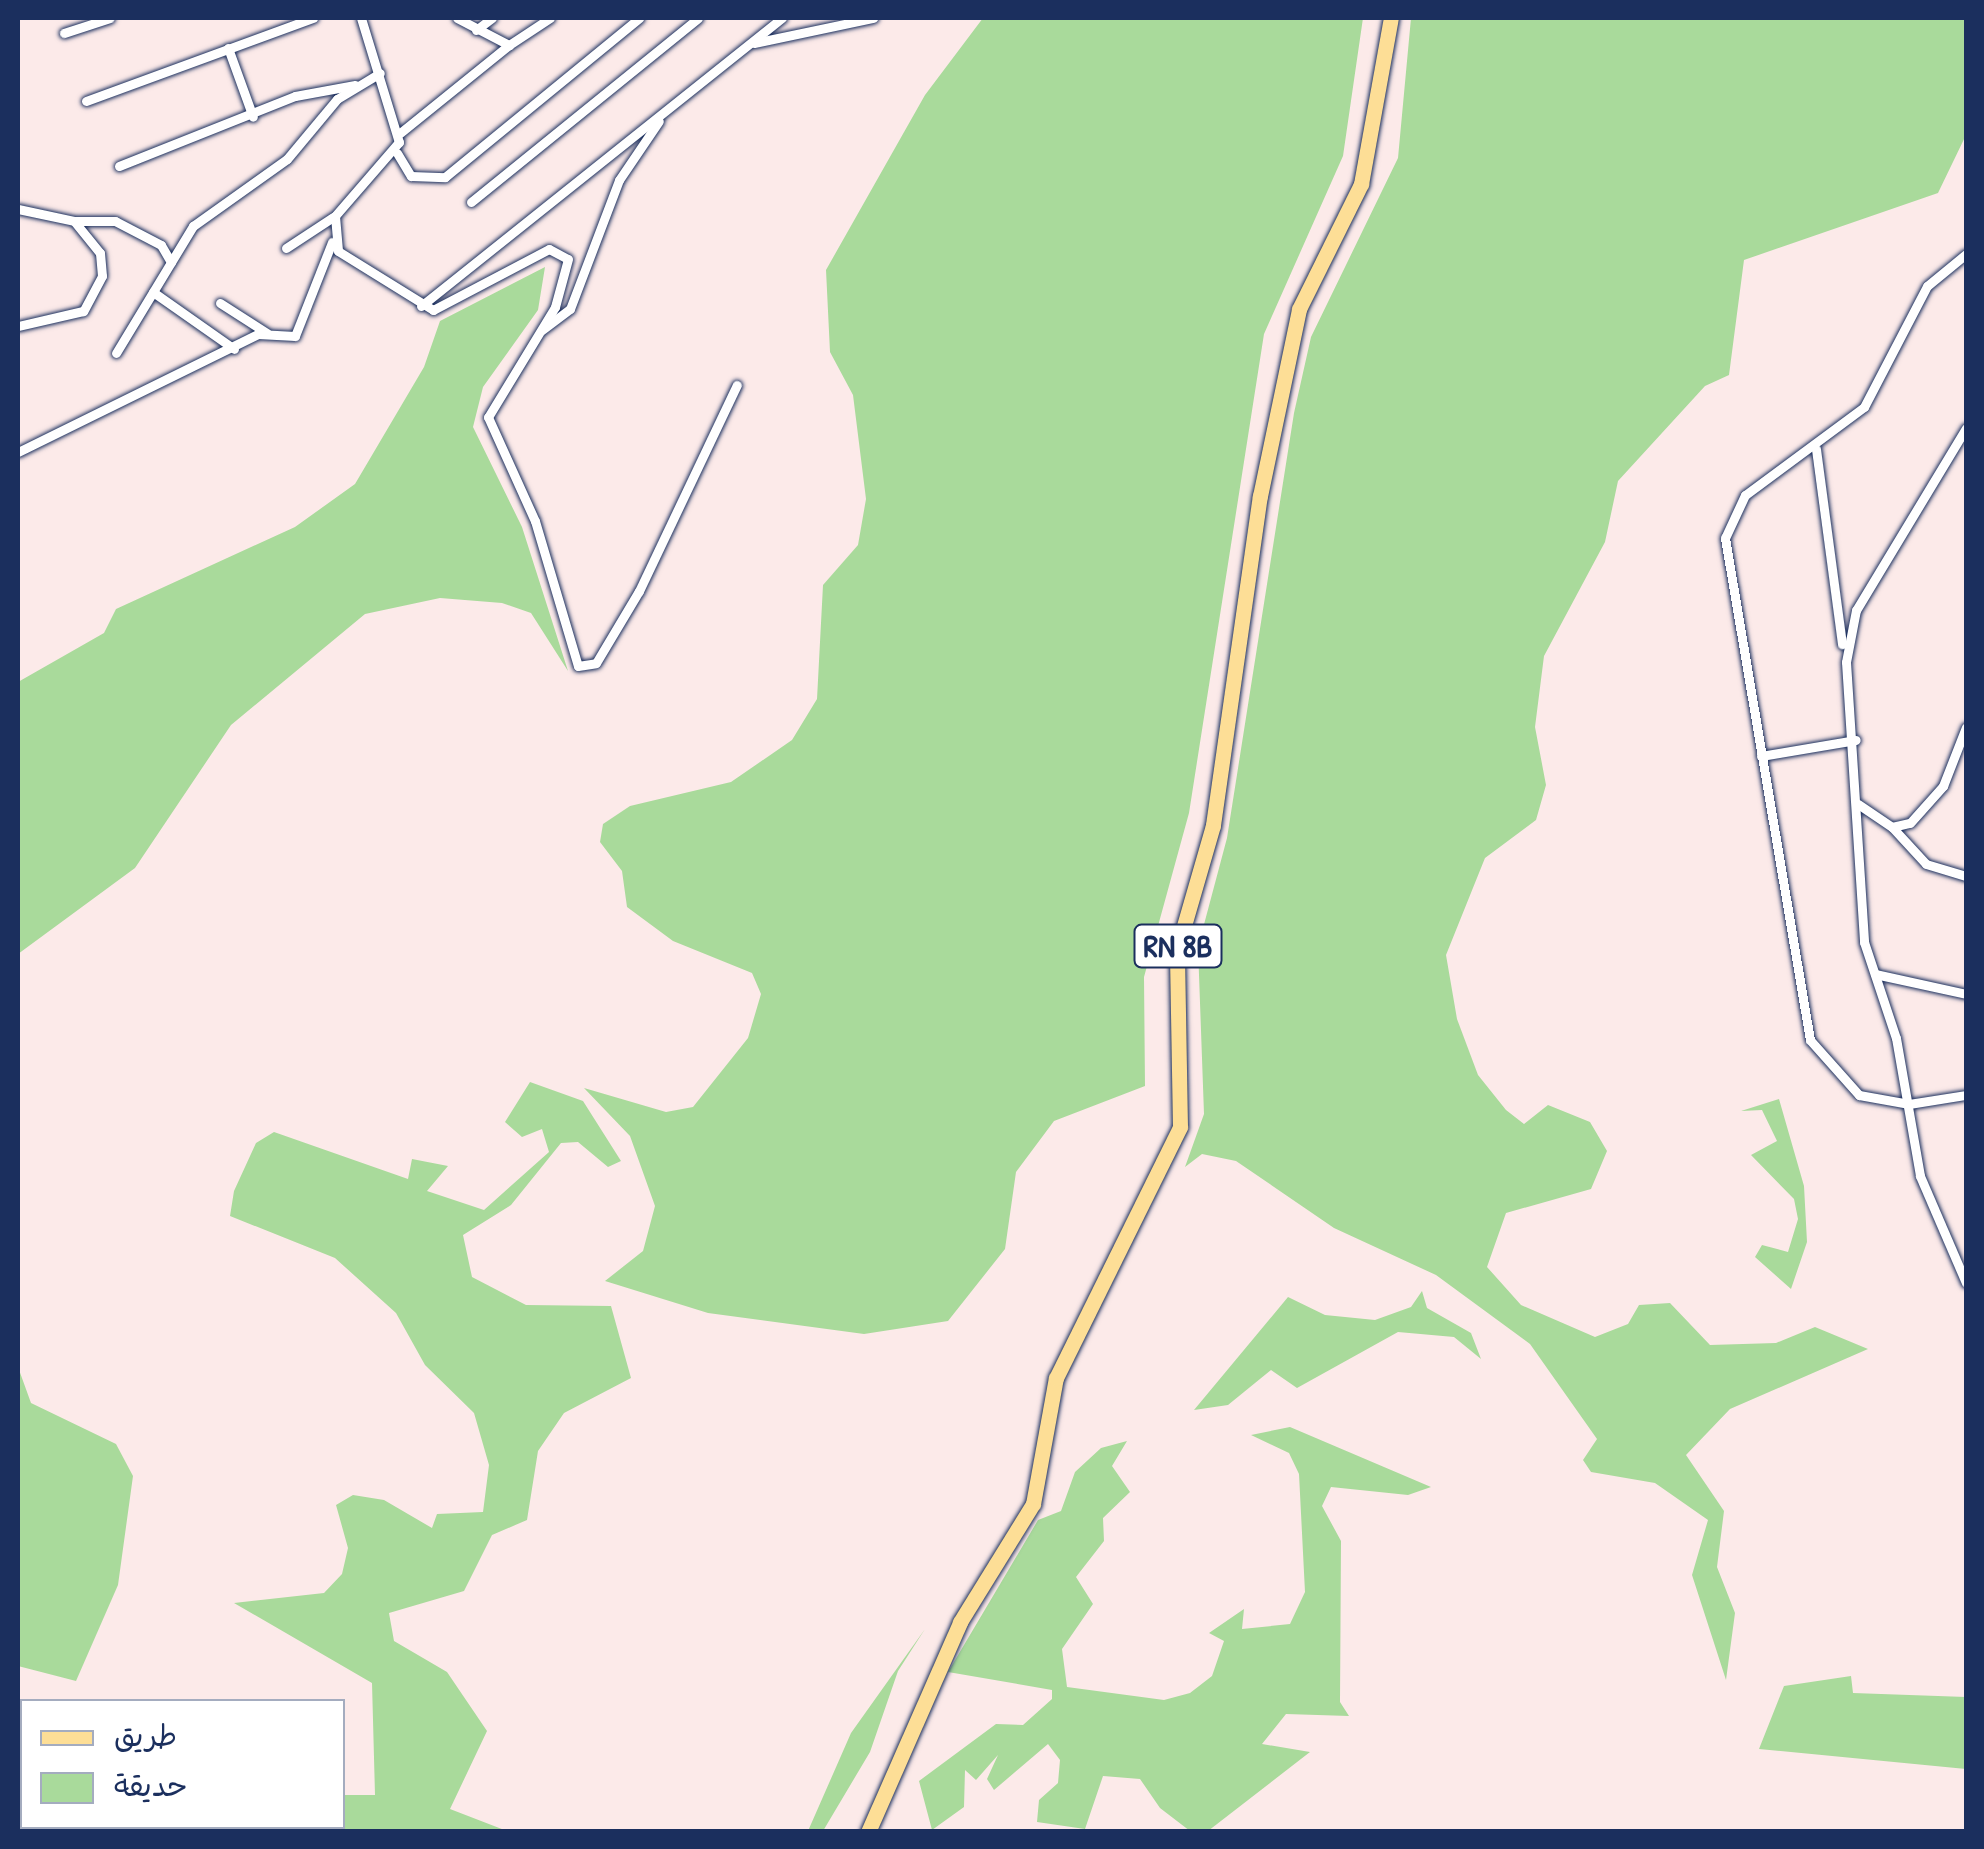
<!DOCTYPE html>
<meta charset="utf-8">
<style>
body{margin:0}
#map{position:relative;width:1984px;height:1849px;overflow:hidden;background:#fceae9;font-family:"Patrick Hand","Playpen Sans Arabic",sans-serif}
div>[style]{position:absolute}
[style*='--x']{left:calc(var(--x)*1px);top:calc(var(--y)*1px);width:calc(var(--w)*1px);rotate:calc(var(--a)*1deg)}
.green>*{inset:0;background:#a9da9b}
.roads{filter:drop-shadow(0 0 2px #1b2f5e) drop-shadow(0 0 2px #1b2f5e)}
.minor>*{height:9px;margin:-4.5px;padding:0 4.5px;transform-origin:4.5px;border-radius:4.5px;background:#fff}
.primary>*{height:15px;margin:-7.5px;padding:0 7.5px;transform-origin:7.5px;border-radius:7.5px;background:#fdde96}
span{translate:-50% -50%;white-space:nowrap;text-align:center;line-height:1.15;-webkit-text-stroke:8px #fff;paint-order:stroke}
.shield-label span{padding:2px 8px;background:#fff;border:2px solid;border-radius:8px;-webkit-text-stroke-width:0}
.shield-label{font-size:32px;color:#1b2f5e;font-weight:700}
.frame{position:absolute;inset:0;border:20px solid #1b2f5e;pointer-events:none}
.legend{position:absolute;left:20px;top:1699px;width:325px;height:130px;box-sizing:border-box;background:#fff;border:2px solid #a4acbf;margin:0;padding:12px 18px;list-style:none;font-size:30px;color:#1b2f5e}
.legend li{display:flex;align-items:center;gap:20px;height:50px}
.legend b{width:50px;border:2px solid #a4acbf}
</style>
<div id="map">
<div class="green">
<div style="clip-path:polygon(983px 18px,1363px 18px,1343px 156px,1264px 334px,1189px 813px,1144px 977px,1145px 1086px,1054px 1121px,1016px 1172px,1005px 1249px,948px 1321px,864px 1334px,708px 1313px,605px 1281px,643px 1251px,655px 1206px,630px 1136px,584px 1088px,666px 1112px,693px 1107px,748px 1038px,761px 994px,752px 973px,673px 941px,627px 907px,622px 871px,600px 842px,603px 824px,630px 806px,731px 782px,792px 740px,817px 699px,823px 585px,858px 545px,866px 499px,853px 395px,830px 352px,826px 270px,925px 95px)"></div>
<div style="clip-path:polygon(1411px 18px,1966px 18px,1966px 135px,1938px 193px,1744px 260px,1729px 375px,1705px 386px,1618px 481px,1605px 542px,1544px 656px,1535px 727px,1546px 785px,1536px 820px,1485px 858px,1446px 955px,1457px 1019px,1478px 1075px,1506px 1110px,1524px 1124px,1548px 1105px,1590px 1122px,1607px 1151px,1591px 1189px,1506px 1213px,1487px 1267px,1521px 1305px,1595px 1337px,1628px 1324px,1639px 1305px,1670px 1303px,1710px 1345px,1776px 1343px,1815px 1327px,1868px 1349px,1730px 1409px,1686px 1455px,1724px 1511px,1717px 1567px,1735px 1613px,1726px 1680px,1692px 1575px,1708px 1520px,1655px 1483px,1591px 1472px,1583px 1460px,1597px 1439px,1530px 1344px,1436px 1275px,1334px 1228px,1236px 1161px,1202px 1154px,1185px 1167px,1204px 1114px,1198px 947px,1227px 838px,1294px 413px,1311px 337px,1398px 158px)"></div>
<div style="clip-path:polygon(545px 267px,538px 310px,483px 387px,473px 427px,522px 527px,568px 671px,531px 613px,502px 603px,440px 598px,365px 614px,231px 725px,135px 868px,18px 954px,18px 682px,104px 633px,116px 609px,295px 527px,355px 484px,424px 367px,440px 321px)"></div>
<div style="clip-path:polygon(530px 1082px,583px 1101px,621px 1161px,608px 1167px,578px 1142px,561px 1143px,511px 1205px,463px 1235px,472px 1277px,526px 1305px,611px 1306px,631px 1378px,564px 1413px,538px 1451px,527px 1520px,492px 1535px,464px 1591px,389px 1613px,394px 1641px,447px 1672px,487px 1731px,450px 1809px,507px 1831px,265px 1831px,342px 1826px,343px 1795px,375px 1795px,372px 1683px,234px 1603px,324px 1593px,342px 1574px,348px 1548px,336px 1505px,353px 1495px,384px 1500px,432px 1528px,437px 1514px,483px 1512px,489px 1465px,474px 1413px,425px 1365px,396px 1313px,335px 1258px,230px 1216px,234px 1191px,256px 1143px,274px 1132px,408px 1179px,412px 1159px,448px 1166px,427px 1191px,484px 1210px,549px 1152px,542px 1129px,522px 1137px,505px 1122px)"></div>
<div style="clip-path:polygon(1779px 1099px,1804px 1186px,1807px 1242px,1791px 1289px,1755px 1257px,1762px 1245px,1788px 1252px,1798px 1219px,1794px 1199px,1751px 1155px,1777px 1141px,1762px 1110px,1741px 1111px)"></div>
<div style="clip-path:polygon(1422px 1291px,1427px 1308px,1471px 1333px,1481px 1359px,1454px 1337px,1398px 1332px,1297px 1388px,1271px 1370px,1228px 1405px,1194px 1410px,1288px 1297px,1325px 1315px,1375px 1320px,1411px 1307px)"></div>
<div style="clip-path:polygon(18px 1367px,31px 1403px,116px 1444px,133px 1476px,118px 1585px,76px 1681px,18px 1666px)"></div>
<div style="clip-path:polygon(1290px 1427px,1431px 1487px,1408px 1495px,1331px 1487px,1322px 1506px,1341px 1541px,1340px 1702px,1349px 1716px,1286px 1714px,1262px 1744px,1310px 1752px,1208px 1831px,1190px 1831px,1160px 1808px,1140px 1779px,1103px 1776px,1085px 1829px,1037px 1822px,1039px 1800px,1058px 1783px,1060px 1760px,1048px 1744px,994px 1790px,987px 1779px,998px 1755px,976px 1780px,965px 1770px,964px 1807px,932px 1830px,919px 1781px,996px 1724px,1023px 1725px,1052px 1699px,1052px 1690px,948px 1672px,1038px 1520px,1061px 1511px,1075px 1472px,1101px 1448px,1127px 1441px,1112px 1466px,1130px 1492px,1103px 1518px,1104px 1541px,1076px 1577px,1093px 1604px,1062px 1649px,1067px 1687px,1164px 1700px,1190px 1693px,1212px 1676px,1224px 1641px,1209px 1633px,1244px 1609px,1242px 1629px,1290px 1624px,1305px 1592px,1299px 1474px,1289px 1453px,1251px 1435px)"></div>
<div style="clip-path:polygon(925px 1629px,898px 1671px,870px 1752px,823px 1831px,808px 1831px,851px 1733px)"></div>
<div style="clip-path:polygon(1851px 1676px,1853px 1693px,1966px 1697px,1966px 1769px,1759px 1749px,1784px 1686px)"></div>
</div>
<div class="roads">
<div class="minor">
<div style="--x:361;--y:18;--w:130;--a:73"></div>
<div style="--x:399;--y:142;--w:98;--a:130.9"></div>
<div style="--x:335;--y:216;--w:35;--a:85"></div>
<div style="--x:338;--y:251;--w:112;--a:31.8"></div>
<div style="--x:433;--y:310;--w:131;--a:-27.7"></div>
<div style="--x:549;--y:249;--w:21;--a:28"></div>
<div style="--x:568;--y:259;--w:50;--a:105.2"></div>
<div style="--x:555;--y:307;--w:129;--a:121.3"></div>
<div style="--x:488;--y:417;--w:114;--a:65.7"></div>
<div style="--x:535;--y:521;--w:151;--a:73.5"></div>
<div style="--x:578;--y:666;--w:18;--a:-9"></div>
<div style="--x:596;--y:663;--w:84;--a:-59.2"></div>
<div style="--x:639;--y:591;--w:228;--a:-64.6"></div>
<div style="--x:457;--y:18;--w:59;--a:27.4"></div>
<div style="--x:509;--y:45;--w:49;--a:-33.4"></div>
<div style="--x:476;--y:30;--w:20;--a:-37"></div>
<div style="--x:64;--y:33;--w:48;--a:-18.1"></div>
<div style="--x:754;--y:43;--w:122;--a:-11.9"></div>
<div style="--x:228;--y:48;--w:73;--a:70.1"></div>
<div style="--x:86;--y:101;--w:242;--a:-20.1"></div>
<div style="--x:400;--y:133;--w:140;--a:-38.9"></div>
<div style="--x:397;--y:153;--w:27;--a:59"></div>
<div style="--x:411;--y:176;--w:34;--a:2"></div>
<div style="--x:445;--y:177;--w:251;--a:-39.3"></div>
<div style="--x:119;--y:166;--w:189;--a:-21.7"></div>
<div style="--x:295;--y:96;--w:61;--a:-10.4"></div>
<div style="--x:471;--y:202;--w:292;--a:-39"></div>
<div style="--x:18;--y:209;--w:57;--a:12.1"></div>
<div style="--x:74;--y:221;--w:41;--a:50.9"></div>
<div style="--x:100;--y:253;--w:23;--a:85"></div>
<div style="--x:102;--y:276;--w:40;--a:118"></div>
<div style="--x:83;--y:311;--w:67;--a:167"></div>
<div style="--x:75;--y:221;--w:40;--a:0"></div>
<div style="--x:115;--y:221;--w:52;--a:27.6"></div>
<div style="--x:161;--y:245;--w:20;--a:60"></div>
<div style="--x:286;--y:248;--w:56;--a:-33.4"></div>
<div style="--x:1966;--y:254;--w:50;--a:140.6"></div>
<div style="--x:1927;--y:286;--w:136;--a:117.5"></div>
<div style="--x:1864;--y:407;--w:148;--a:143.5"></div>
<div style="--x:1745;--y:495;--w:47;--a:114.9"></div>
<div style="--x:1725;--y:538;--w:509;--a:80.39"></div>
<div style="--x:1810;--y:1040;--w:74;--a:48.3"></div>
<div style="--x:1859;--y:1095;--w:51;--a:10.2"></div>
<div style="--x:1909;--y:1104;--w:58;--a:-9"></div>
<div style="--x:153;--y:292;--w:99;--a:35.1"></div>
<div style="--x:220;--y:303;--w:56;--a:32.6"></div>
<div style="--x:421;--y:306;--w:462;--a:-38.6"></div>
<div style="--x:542;--y:330;--w:35;--a:-37"></div>
<div style="--x:570;--y:309;--w:138;--a:-69.2"></div>
<div style="--x:619;--y:180;--w:71;--a:-55.9"></div>
<div style="--x:116;--y:353;--w:149;--a:-58.8"></div>
<div style="--x:193;--y:226;--w:115;--a:-35.5"></div>
<div style="--x:287;--y:159;--w:78;--a:-50.2"></div>
<div style="--x:337;--y:99;--w:50;--a:-31.2"></div>
<div style="--x:1966;--y:428;--w:213;--a:121.1"></div>
<div style="--x:1856;--y:610;--w:53;--a:100.9"></div>
<div style="--x:1846;--y:662;--w:281;--a:86.3"></div>
<div style="--x:1864;--y:942;--w:101;--a:71.6"></div>
<div style="--x:1896;--y:1038;--w:140;--a:80.1"></div>
<div style="--x:1920;--y:1176;--w:116;--a:66.7"></div>
<div style="--x:1816;--y:449;--w:197;--a:82.4"></div>
<div style="--x:18;--y:452;--w:267;--a:-26.2"></div>
<div style="--x:258;--y:334;--w:37;--a:3"></div>
<div style="--x:295;--y:336;--w:101;--a:-68.5"></div>
<div style="--x:1761;--y:756;--w:96;--a:-9.6"></div>
<div style="--x:1858;--y:804;--w:41;--a:34.1"></div>
<div style="--x:1892;--y:827;--w:18;--a:-13"></div>
<div style="--x:1910;--y:823;--w:50;--a:-48.3"></div>
<div style="--x:1943;--y:786;--w:63;--a:-68.7"></div>
<div style="--x:1892;--y:827;--w:50;--a:47.4"></div>
<div style="--x:1926;--y:864;--w:42;--a:16.7"></div>
<div style="--x:1875;--y:974;--w:93;--a:12.4"></div>
</div>
<div class="primary">
<div style="--x:868;--y:1832;--w:229;--a:-66.3"></div>
<div style="--x:960;--y:1622;--w:139;--a:-58.3"></div>
<div style="--x:1033;--y:1504;--w:128;--a:-79.7"></div>
<div style="--x:1056;--y:1378;--w:280;--a:-63.7"></div>
<div style="--x:1180;--y:1127;--w:177;--a:-91"></div>
<div style="--x:1177;--y:950;--w:130;--a:-73.9"></div>
<div style="--x:1213;--y:825;--w:332;--a:-81.9"></div>
<div style="--x:1260;--y:496;--w:191;--a:-78.2"></div>
<div style="--x:1299;--y:309;--w:140;--a:-63.6"></div>
<div style="--x:1361;--y:184;--w:169;--a:-79.8"></div>
</div>
</div>
<div class="shield-label">
<span style="left:1178px;top:946px">RN 8B</span>
</div>
<div class="frame"></div>
<ul class="legend">
<li><b style="height:12px;background:#fdde96"></b>طريق</li>
<li><b style="height:28px;background:#a9da9b"></b>حديقة</li>
</ul>
</div>
